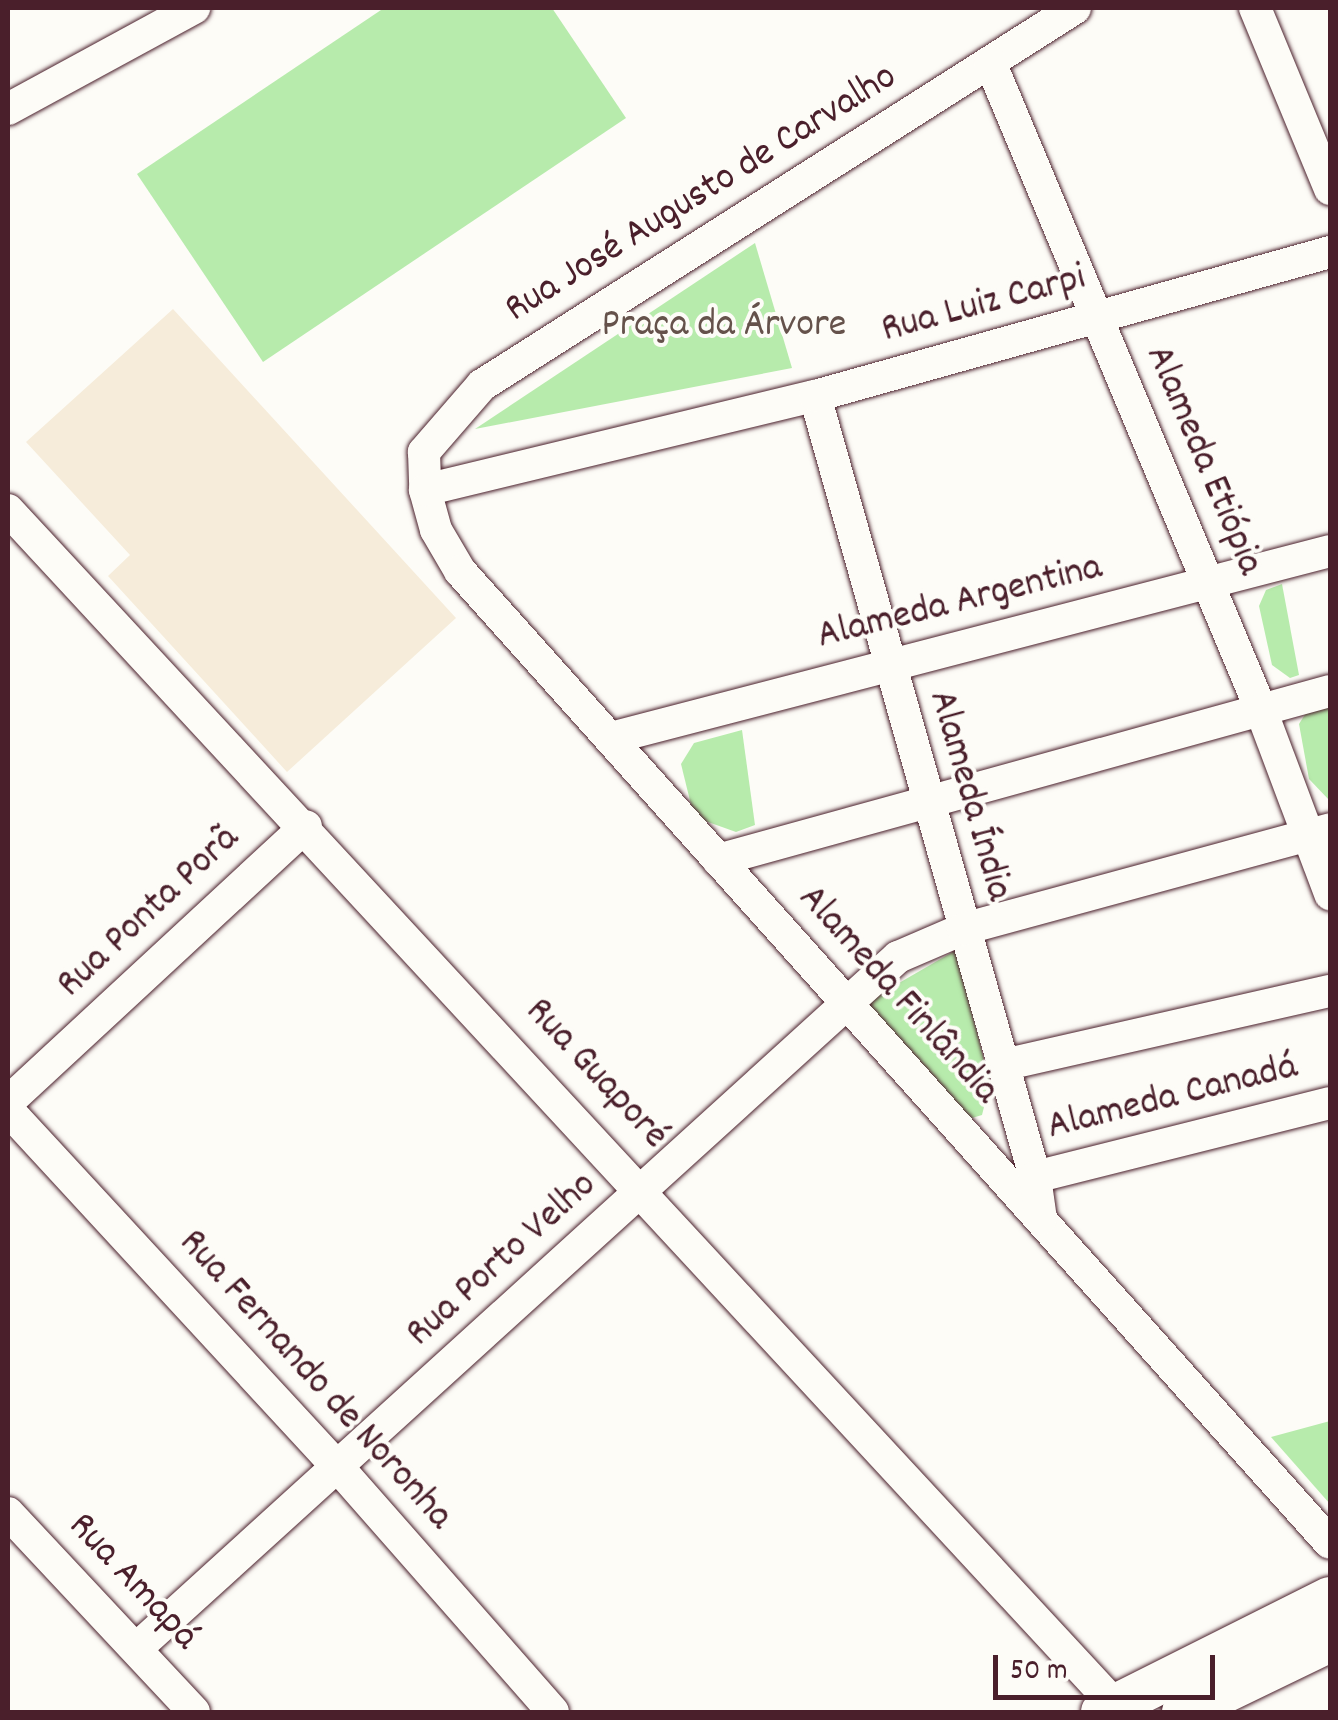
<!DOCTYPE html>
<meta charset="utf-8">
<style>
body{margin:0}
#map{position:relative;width:1338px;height:1720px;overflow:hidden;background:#fdfcf7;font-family:Dekko,sans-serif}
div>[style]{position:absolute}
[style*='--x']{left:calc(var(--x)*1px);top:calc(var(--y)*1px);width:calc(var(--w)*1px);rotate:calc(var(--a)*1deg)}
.built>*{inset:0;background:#f6ecda}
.green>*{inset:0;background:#b7ebac}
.roads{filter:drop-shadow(0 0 2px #4a1f2b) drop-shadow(0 0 2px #4a1f2b)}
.minor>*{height:32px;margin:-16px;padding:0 16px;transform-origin:16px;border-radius:16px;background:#fdfcf7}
.major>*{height:42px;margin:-21px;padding:0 21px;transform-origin:21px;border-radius:21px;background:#fdfcf7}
span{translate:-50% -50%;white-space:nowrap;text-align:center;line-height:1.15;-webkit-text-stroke:8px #fdfcf7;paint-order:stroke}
.street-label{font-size:40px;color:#4a1f2b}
.park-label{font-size:40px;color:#65524b}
.frame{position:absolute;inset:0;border:10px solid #4a1f2b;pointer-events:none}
.scale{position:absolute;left:993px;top:1655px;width:222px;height:45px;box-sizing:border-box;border:5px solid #4a1f2b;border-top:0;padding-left:12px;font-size:30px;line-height:35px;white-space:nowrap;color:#4a1f2b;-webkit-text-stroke:8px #fdfcf7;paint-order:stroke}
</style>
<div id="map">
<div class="built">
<div style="clip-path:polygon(173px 309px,456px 618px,287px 772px,108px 576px,130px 555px,26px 442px)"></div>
</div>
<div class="green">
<div style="clip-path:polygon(384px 8px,552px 8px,626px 118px,263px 362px,137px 174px)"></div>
<div style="clip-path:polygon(755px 243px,792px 368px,475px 429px)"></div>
<div style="clip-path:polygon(1282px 584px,1299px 675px,1290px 678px,1272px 665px,1259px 606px,1266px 590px)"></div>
<div style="clip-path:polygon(1330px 704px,1330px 801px,1309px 779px,1299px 724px,1309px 708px)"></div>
<div style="clip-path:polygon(742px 730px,755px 825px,736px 832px,694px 817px,681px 764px,694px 743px)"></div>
<div style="clip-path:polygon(956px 950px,990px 1083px,982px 1115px,962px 1121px,861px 1005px)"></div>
<div style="clip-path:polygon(1330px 1421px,1330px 1504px,1271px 1437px)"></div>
</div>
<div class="roads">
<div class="minor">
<div style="--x:1075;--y:8;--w:703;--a:147.55"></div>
<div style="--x:482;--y:385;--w:89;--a:130.9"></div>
<div style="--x:424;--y:452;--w:38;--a:88"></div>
<div style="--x:425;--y:490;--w:41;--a:74.6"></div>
<div style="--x:436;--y:530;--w:48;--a:59.7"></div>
<div style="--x:460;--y:571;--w:1304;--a:48.17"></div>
<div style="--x:1255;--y:8;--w:196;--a:67.5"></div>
<div style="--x:990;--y:62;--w:702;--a:67.3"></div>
<div style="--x:1261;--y:710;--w:197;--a:69.4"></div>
<div style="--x:8;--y:109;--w:212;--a:-28.5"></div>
<div style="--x:815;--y:396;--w:811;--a:74.27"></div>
<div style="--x:1035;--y:1177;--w:42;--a:81.9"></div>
<div style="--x:425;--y:490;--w:401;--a:-13.6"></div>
<div style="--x:815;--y:396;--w:535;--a:-15.62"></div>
<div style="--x:8;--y:510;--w:1628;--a:47.19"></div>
<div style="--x:611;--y:738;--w:743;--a:-14.58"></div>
<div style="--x:718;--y:860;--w:635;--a:-15.44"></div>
<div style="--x:1003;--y:1065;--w:335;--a:-12.8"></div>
<div style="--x:8;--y:1102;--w:406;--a:-42.8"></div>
<div style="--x:8;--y:1110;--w:485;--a:47.3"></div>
<div style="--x:337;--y:1466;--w:327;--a:48.7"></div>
<div style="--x:1035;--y:1177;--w:304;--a:-14.1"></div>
<div style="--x:8;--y:1513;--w:272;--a:46.9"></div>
<div style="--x:137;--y:1648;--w:1028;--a:-42.24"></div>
<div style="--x:898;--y:957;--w:71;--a:-23.3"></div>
<div style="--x:963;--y:929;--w:380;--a:-15.2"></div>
</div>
<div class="major">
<div style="--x:1102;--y:1712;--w:255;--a:-26.6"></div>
<div style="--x:1183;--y:1712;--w:163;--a:-25.8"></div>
</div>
</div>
<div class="street-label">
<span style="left:702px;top:195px;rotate:-32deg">Rua José Augusto de Carvalho</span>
<span style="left:984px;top:306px;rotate:-15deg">Rua Luiz Carpi</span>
<span style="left:1202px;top:461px;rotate:67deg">Alameda Etiópia</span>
<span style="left:960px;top:604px;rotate:-14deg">Alameda Argentina</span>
<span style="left:968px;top:796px;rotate:74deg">Alameda Índia</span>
<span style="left:150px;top:913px;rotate:-43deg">Rua Ponta Porã</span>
<span style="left:897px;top:996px;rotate:48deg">Alameda Finlândia</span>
<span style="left:595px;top:1075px;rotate:47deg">Rua Guaporé</span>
<span style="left:1173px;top:1099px;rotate:-14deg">Alameda Canadá</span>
<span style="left:503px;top:1261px;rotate:-42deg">Rua Porto Velho</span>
<span style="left:314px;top:1381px;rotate:48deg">Rua Fernando de Noronha</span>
<span style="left:132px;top:1583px;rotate:47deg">Rua Amapá</span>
</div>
<div class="park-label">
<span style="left:724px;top:327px">Praça da Árvore</span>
</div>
<div class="frame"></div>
<div class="scale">50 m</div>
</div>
